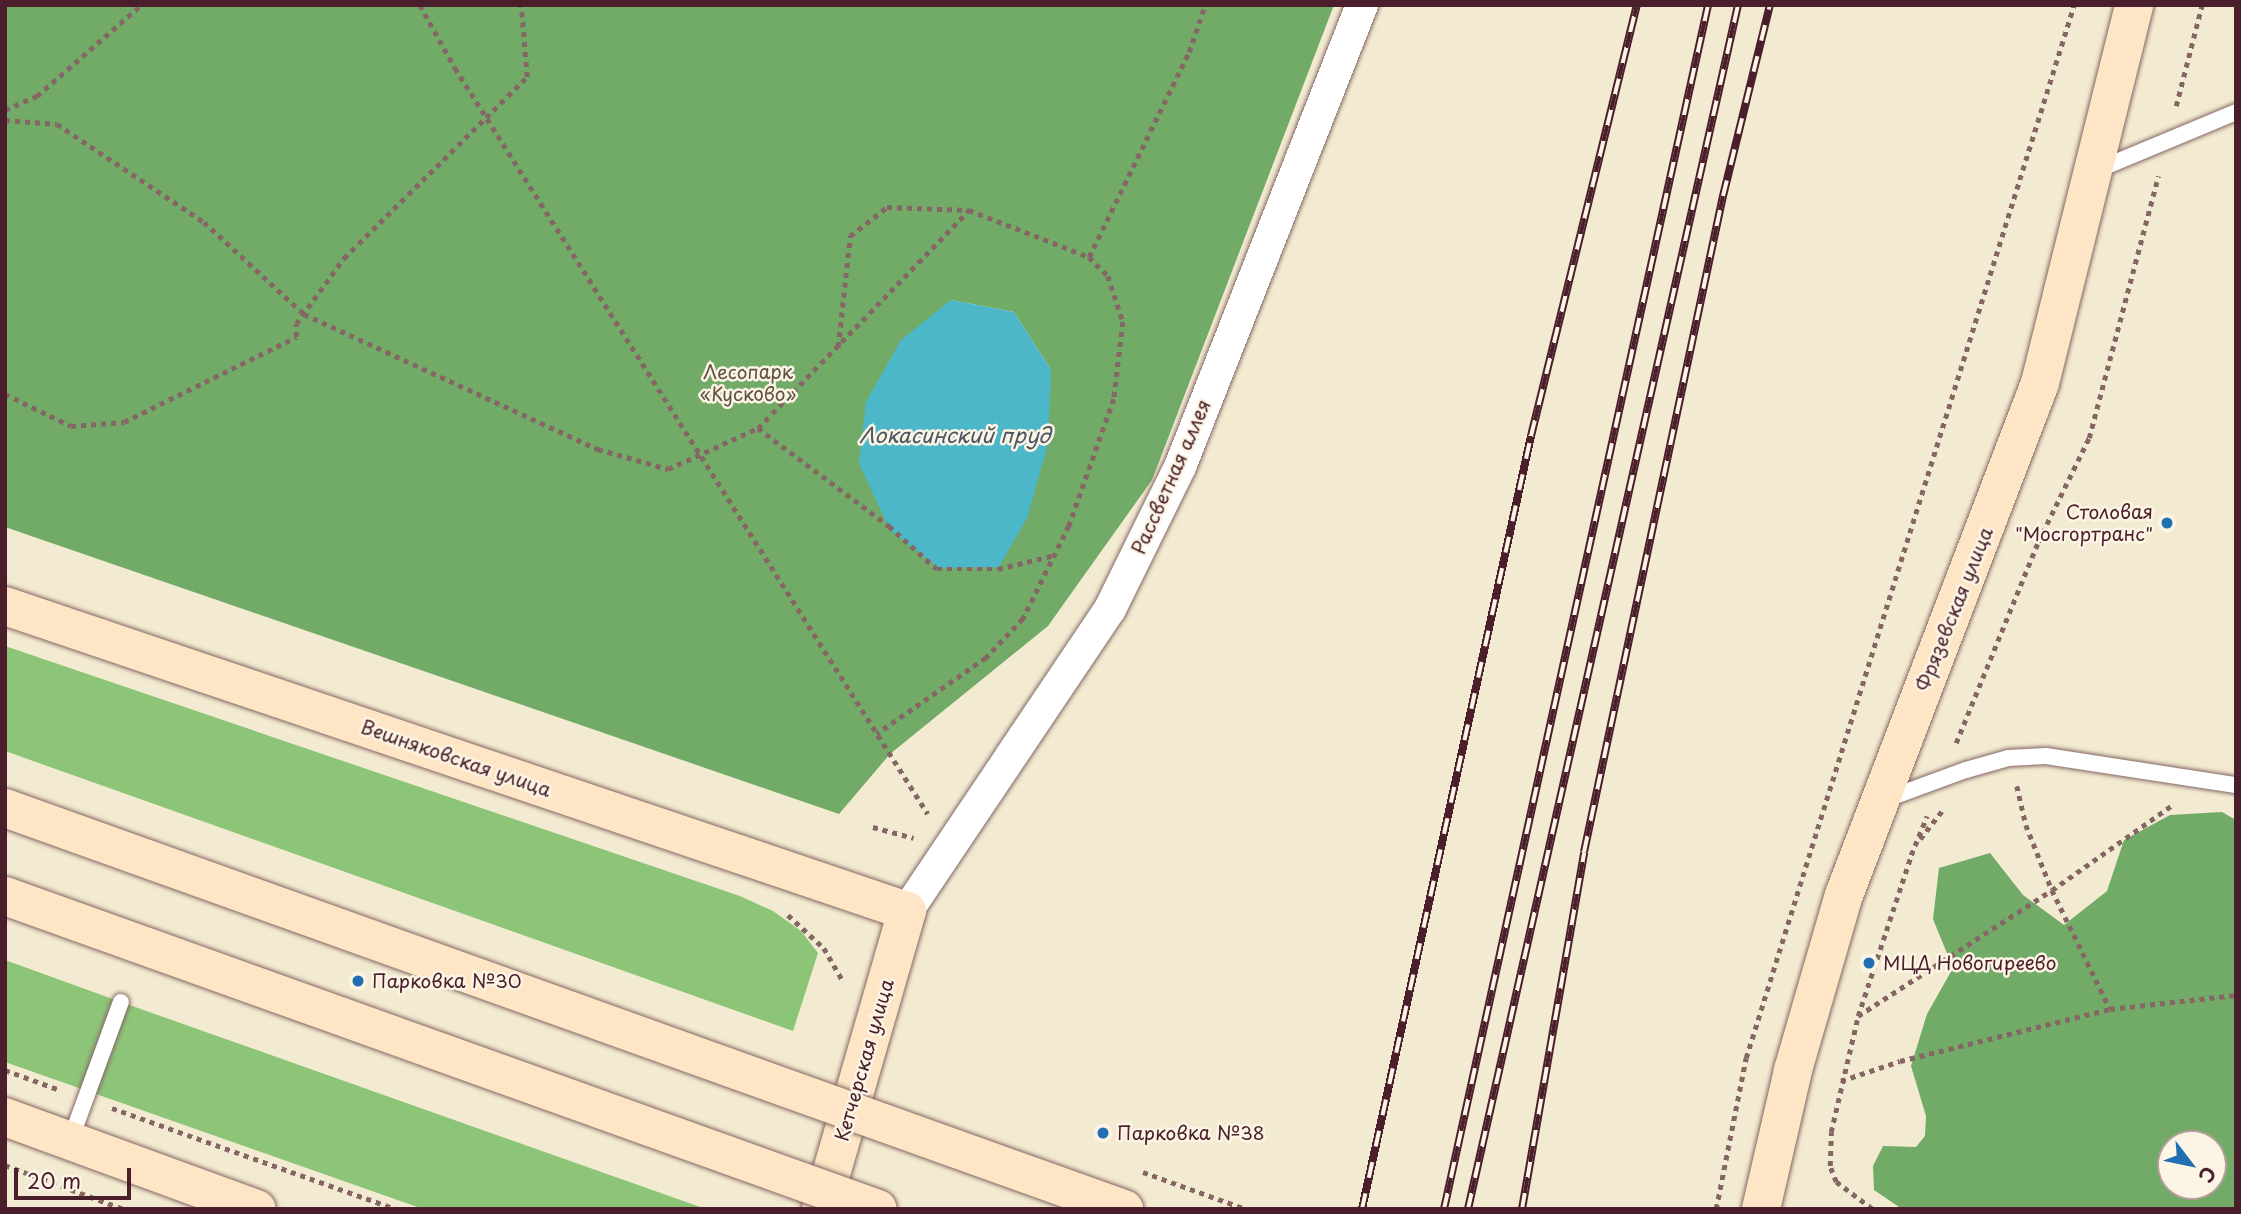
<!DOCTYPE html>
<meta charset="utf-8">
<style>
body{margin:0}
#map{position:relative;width:2241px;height:1214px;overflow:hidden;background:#f3ebd1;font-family:"Playpen Sans",sans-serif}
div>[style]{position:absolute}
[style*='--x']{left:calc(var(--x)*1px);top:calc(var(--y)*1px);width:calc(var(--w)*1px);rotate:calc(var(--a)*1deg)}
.green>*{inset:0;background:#8dc578}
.forest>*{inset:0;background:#72aa68}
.water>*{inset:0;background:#4db7ca}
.path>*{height:4.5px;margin-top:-2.25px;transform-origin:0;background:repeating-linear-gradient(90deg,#856665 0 5px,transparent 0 10px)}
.roads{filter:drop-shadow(0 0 2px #856665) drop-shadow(0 0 2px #856665)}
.lane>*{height:16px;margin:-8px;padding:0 8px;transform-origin:8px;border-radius:8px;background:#fff}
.street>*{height:32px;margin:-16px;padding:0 16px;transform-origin:16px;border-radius:16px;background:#fff}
.secondary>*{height:38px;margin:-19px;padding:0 19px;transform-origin:19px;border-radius:19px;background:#fde5c5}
.rail>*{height:8px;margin-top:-4px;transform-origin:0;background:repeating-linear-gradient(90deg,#fcf5e5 0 16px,#4a1f2b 0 32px);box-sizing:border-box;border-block:2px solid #4a1f2b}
.path-bridge>*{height:4.5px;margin-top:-2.25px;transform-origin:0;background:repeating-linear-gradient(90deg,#856665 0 5px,transparent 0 10px)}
.bridges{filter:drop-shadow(0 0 2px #856665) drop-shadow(0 0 2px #856665)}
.secondary-bridge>*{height:38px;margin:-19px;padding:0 19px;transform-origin:19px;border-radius:19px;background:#fde5c5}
.dots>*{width:19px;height:19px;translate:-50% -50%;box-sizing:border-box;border:4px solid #fcf5e5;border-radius:50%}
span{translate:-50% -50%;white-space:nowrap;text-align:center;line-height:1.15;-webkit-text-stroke:5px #fcf5e5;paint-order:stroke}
.park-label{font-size:19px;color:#5e5142}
.street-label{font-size:19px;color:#4a1f2b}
.poi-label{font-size:19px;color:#4a1f2b}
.right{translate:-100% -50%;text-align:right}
.left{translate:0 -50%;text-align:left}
.water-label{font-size:21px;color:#4b5463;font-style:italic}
.frame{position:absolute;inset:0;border:7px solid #4a1f2b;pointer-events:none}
.north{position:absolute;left:2157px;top:1130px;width:70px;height:70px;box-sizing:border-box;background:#fcf5e5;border:2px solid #b59f9b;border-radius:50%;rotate:122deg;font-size:19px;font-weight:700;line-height:28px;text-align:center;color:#4a1f2b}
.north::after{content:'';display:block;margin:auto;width:24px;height:32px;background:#1f6fb2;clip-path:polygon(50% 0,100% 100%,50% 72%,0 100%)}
.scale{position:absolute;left:14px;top:1168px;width:117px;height:32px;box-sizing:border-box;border:4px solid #4a1f2b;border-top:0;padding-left:9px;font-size:21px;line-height:24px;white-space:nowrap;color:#4a1f2b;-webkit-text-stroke:5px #fcf5e5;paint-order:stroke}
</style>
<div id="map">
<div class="green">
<div style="clip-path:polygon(5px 646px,740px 896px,773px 911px,801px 931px,818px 953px,793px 1031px,5px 751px)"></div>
<div style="clip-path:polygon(5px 960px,121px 1002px,706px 1209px,423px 1209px,5px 1062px)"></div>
</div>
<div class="forest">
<div style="clip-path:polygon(evenodd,5px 5px,1334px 5px,1152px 480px,1048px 626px,890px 754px,839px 814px,5px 527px,5px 5px,951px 300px,1014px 312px,1051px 370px,998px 567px,939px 567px,889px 526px,951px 300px)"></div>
<div style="clip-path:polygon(evenodd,2222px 812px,2236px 820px,2236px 1209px,1902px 1209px,1874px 1190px,1873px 1166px,1883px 1146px,1916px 1147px,1925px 1136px,1926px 1116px,1911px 1066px,1927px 1014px,1953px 968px,1933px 919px,1939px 868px,1990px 853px,2023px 895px,2064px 925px,2107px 891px,2124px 840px,2170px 815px,2222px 812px,2171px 1144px,2213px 1144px,2213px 1186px,2171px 1186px,2171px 1144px)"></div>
</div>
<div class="water">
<div style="clip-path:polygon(951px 300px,1014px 312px,1051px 370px,1048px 444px,1027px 518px,999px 567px,939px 568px,890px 530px,859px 463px,866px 402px,901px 340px)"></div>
</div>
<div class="path">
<div style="--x:420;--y:5;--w:72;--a:60.9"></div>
<div style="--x:455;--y:68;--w:883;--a:57.62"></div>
<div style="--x:2176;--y:106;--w:104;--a:-75.6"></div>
<div style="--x:5;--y:110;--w:35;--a:-24"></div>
<div style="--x:37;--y:96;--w:138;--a:-41.2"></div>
<div style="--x:5;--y:120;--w:52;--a:4.4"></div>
<div style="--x:57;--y:124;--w:177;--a:33.7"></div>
<div style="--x:204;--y:222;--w:136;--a:42.6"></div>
<div style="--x:304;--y:314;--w:324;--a:24.7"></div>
<div style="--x:598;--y:449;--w:73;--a:15.9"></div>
<div style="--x:668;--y:469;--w:99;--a:-24.5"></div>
<div style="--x:758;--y:428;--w:303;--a:-45.9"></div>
<div style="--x:969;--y:210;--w:129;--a:21.4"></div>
<div style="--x:1089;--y:257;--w:27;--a:45"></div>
<div style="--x:1108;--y:276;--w:48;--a:71.9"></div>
<div style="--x:1123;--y:322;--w:78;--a:96.7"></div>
<div style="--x:1114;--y:399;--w:135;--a:109.5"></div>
<div style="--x:1069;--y:526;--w:104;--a:116.3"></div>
<div style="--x:1023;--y:619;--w:54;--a:133.5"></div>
<div style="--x:986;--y:658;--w:133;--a:145.1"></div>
<div style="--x:1089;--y:257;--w:228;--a:-64"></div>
<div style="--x:1189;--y:52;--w:50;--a:-71.2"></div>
<div style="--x:838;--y:347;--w:112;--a:-83.8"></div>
<div style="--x:850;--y:236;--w:47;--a:-38.1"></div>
<div style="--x:887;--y:207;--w:82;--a:2.1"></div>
<div style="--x:5;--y:394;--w:73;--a:25.9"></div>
<div style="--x:71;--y:426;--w:53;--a:-4.3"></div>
<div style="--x:124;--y:422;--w:192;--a:-26.3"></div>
<div style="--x:296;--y:337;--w:13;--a:-90"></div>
<div style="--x:296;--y:324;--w:82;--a:-54"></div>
<div style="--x:344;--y:258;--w:257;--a:-44.7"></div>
<div style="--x:527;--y:77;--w:72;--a:-94.8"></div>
<div style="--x:758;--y:428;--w:164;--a:36.8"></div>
<div style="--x:889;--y:526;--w:64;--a:41.9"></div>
<div style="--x:937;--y:569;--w:61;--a:0"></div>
<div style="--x:998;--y:569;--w:59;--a:-13.8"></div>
<div style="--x:1956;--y:743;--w:217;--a:-67.8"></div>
<div style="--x:2038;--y:542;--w:116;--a:-63.9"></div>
<div style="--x:2089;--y:438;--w:271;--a:-75.2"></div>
<div style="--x:2017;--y:786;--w:40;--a:77"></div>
<div style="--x:2026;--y:825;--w:70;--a:68.2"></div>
<div style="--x:2052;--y:890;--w:132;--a:64"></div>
<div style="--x:873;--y:827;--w:42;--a:15"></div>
<div style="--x:1920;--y:839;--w:37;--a:-52"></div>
<div style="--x:1911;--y:855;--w:42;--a:-67.7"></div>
<div style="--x:788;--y:915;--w:49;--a:42.5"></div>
<div style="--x:824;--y:948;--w:39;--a:60"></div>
<div style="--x:1858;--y:1016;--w:231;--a:-33"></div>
<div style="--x:2052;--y:890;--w:149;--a:-35.2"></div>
<div style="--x:5;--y:1070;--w:59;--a:20"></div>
<div style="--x:1841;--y:1081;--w:62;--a:-18.7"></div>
<div style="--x:1900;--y:1061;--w:216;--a:-13.9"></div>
<div style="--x:2110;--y:1009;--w:127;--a:-6.3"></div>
<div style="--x:112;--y:1108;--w:301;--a:19.6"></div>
<div style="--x:5;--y:1165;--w:126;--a:20.4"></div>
<div style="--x:1716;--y:1209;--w:154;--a:-78.8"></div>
<div style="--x:1746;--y:1058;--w:1103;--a:-72.7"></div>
<div style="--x:1872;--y:1209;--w:45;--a:-143.1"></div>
<div style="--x:1836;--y:1182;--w:17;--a:-111"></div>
<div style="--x:1830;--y:1166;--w:34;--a:-88"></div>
<div style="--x:1831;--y:1132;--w:119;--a:-76.9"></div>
<div style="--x:1858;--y:1016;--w:172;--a:-71.7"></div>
</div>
<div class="roads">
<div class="lane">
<div style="--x:2097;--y:170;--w:151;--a:-22.6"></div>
<div style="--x:1884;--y:800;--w:87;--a:-20.1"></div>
<div style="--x:1966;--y:770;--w:44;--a:-15.9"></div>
<div style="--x:2008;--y:758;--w:38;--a:-3"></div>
<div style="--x:2046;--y:756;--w:192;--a:8.7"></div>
<div style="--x:70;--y:1141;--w:148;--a:-69.9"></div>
</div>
<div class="street">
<div style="--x:907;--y:911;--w:364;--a:-56.1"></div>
<div style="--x:1110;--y:609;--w:158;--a:-63.8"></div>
<div style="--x:1180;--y:467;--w:497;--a:-68.5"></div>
</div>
<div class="secondary">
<div style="--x:5;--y:606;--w:952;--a:18.68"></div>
<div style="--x:907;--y:911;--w:310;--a:106.1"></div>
<div style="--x:5;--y:1117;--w:268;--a:20.1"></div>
<div style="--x:1761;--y:1209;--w:143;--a:-77"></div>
<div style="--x:1793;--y:1070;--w:182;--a:-73.8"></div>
<div style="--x:1844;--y:895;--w:548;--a:-69.05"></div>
<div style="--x:2040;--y:383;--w:390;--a:-76"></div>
</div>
</div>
<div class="rail">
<div style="--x:1362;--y:1209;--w:791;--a:-77.67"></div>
<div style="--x:1531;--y:436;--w:444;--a:-76.2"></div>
<div style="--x:1444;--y:1209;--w:1233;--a:-77.63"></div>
<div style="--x:1468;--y:1209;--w:1234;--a:-77.36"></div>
<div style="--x:1522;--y:1209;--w:362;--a:-80.1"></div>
<div style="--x:1584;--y:852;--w:671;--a:-78.04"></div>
<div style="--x:1723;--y:196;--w:197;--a:-76.2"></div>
</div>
<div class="path-bridge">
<div style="--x:1143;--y:1172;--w:109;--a:19.8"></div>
</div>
<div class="bridges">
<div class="secondary-bridge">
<div style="--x:5;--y:808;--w:1189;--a:19.72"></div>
<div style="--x:5;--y:896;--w:927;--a:19.72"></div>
</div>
</div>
<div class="dots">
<div style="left:2167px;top:523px;background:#1f6fb2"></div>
<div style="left:1869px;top:963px;background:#1f6fb2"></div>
<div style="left:358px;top:981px;background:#1f6fb2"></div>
<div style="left:1103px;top:1133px;background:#1f6fb2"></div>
</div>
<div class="park-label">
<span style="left:748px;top:383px">Лесопарк<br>«Кусково»</span>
</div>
<div class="street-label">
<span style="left:1171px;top:477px;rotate:-66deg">Рассветная аллея</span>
<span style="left:1954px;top:609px;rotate:-68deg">Фрязевская улица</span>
<span style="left:456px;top:758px;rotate:19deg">Вешняковская улица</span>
<span style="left:864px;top:1060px;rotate:-74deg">Кетчерская улица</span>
</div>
<div class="poi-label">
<span class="right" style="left:2153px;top:523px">Столовая<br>"Мосгортранс"</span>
<span class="left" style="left:1883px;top:963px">МЦД Новогиреево</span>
<span class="left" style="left:372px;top:981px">Парковка №30</span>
<span class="left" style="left:1117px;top:1133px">Парковка №38</span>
</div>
<div class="water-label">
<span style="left:955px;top:434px">Локасинский пруд</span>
</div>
<div class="frame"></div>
<div class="north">С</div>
<div class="scale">20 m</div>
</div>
